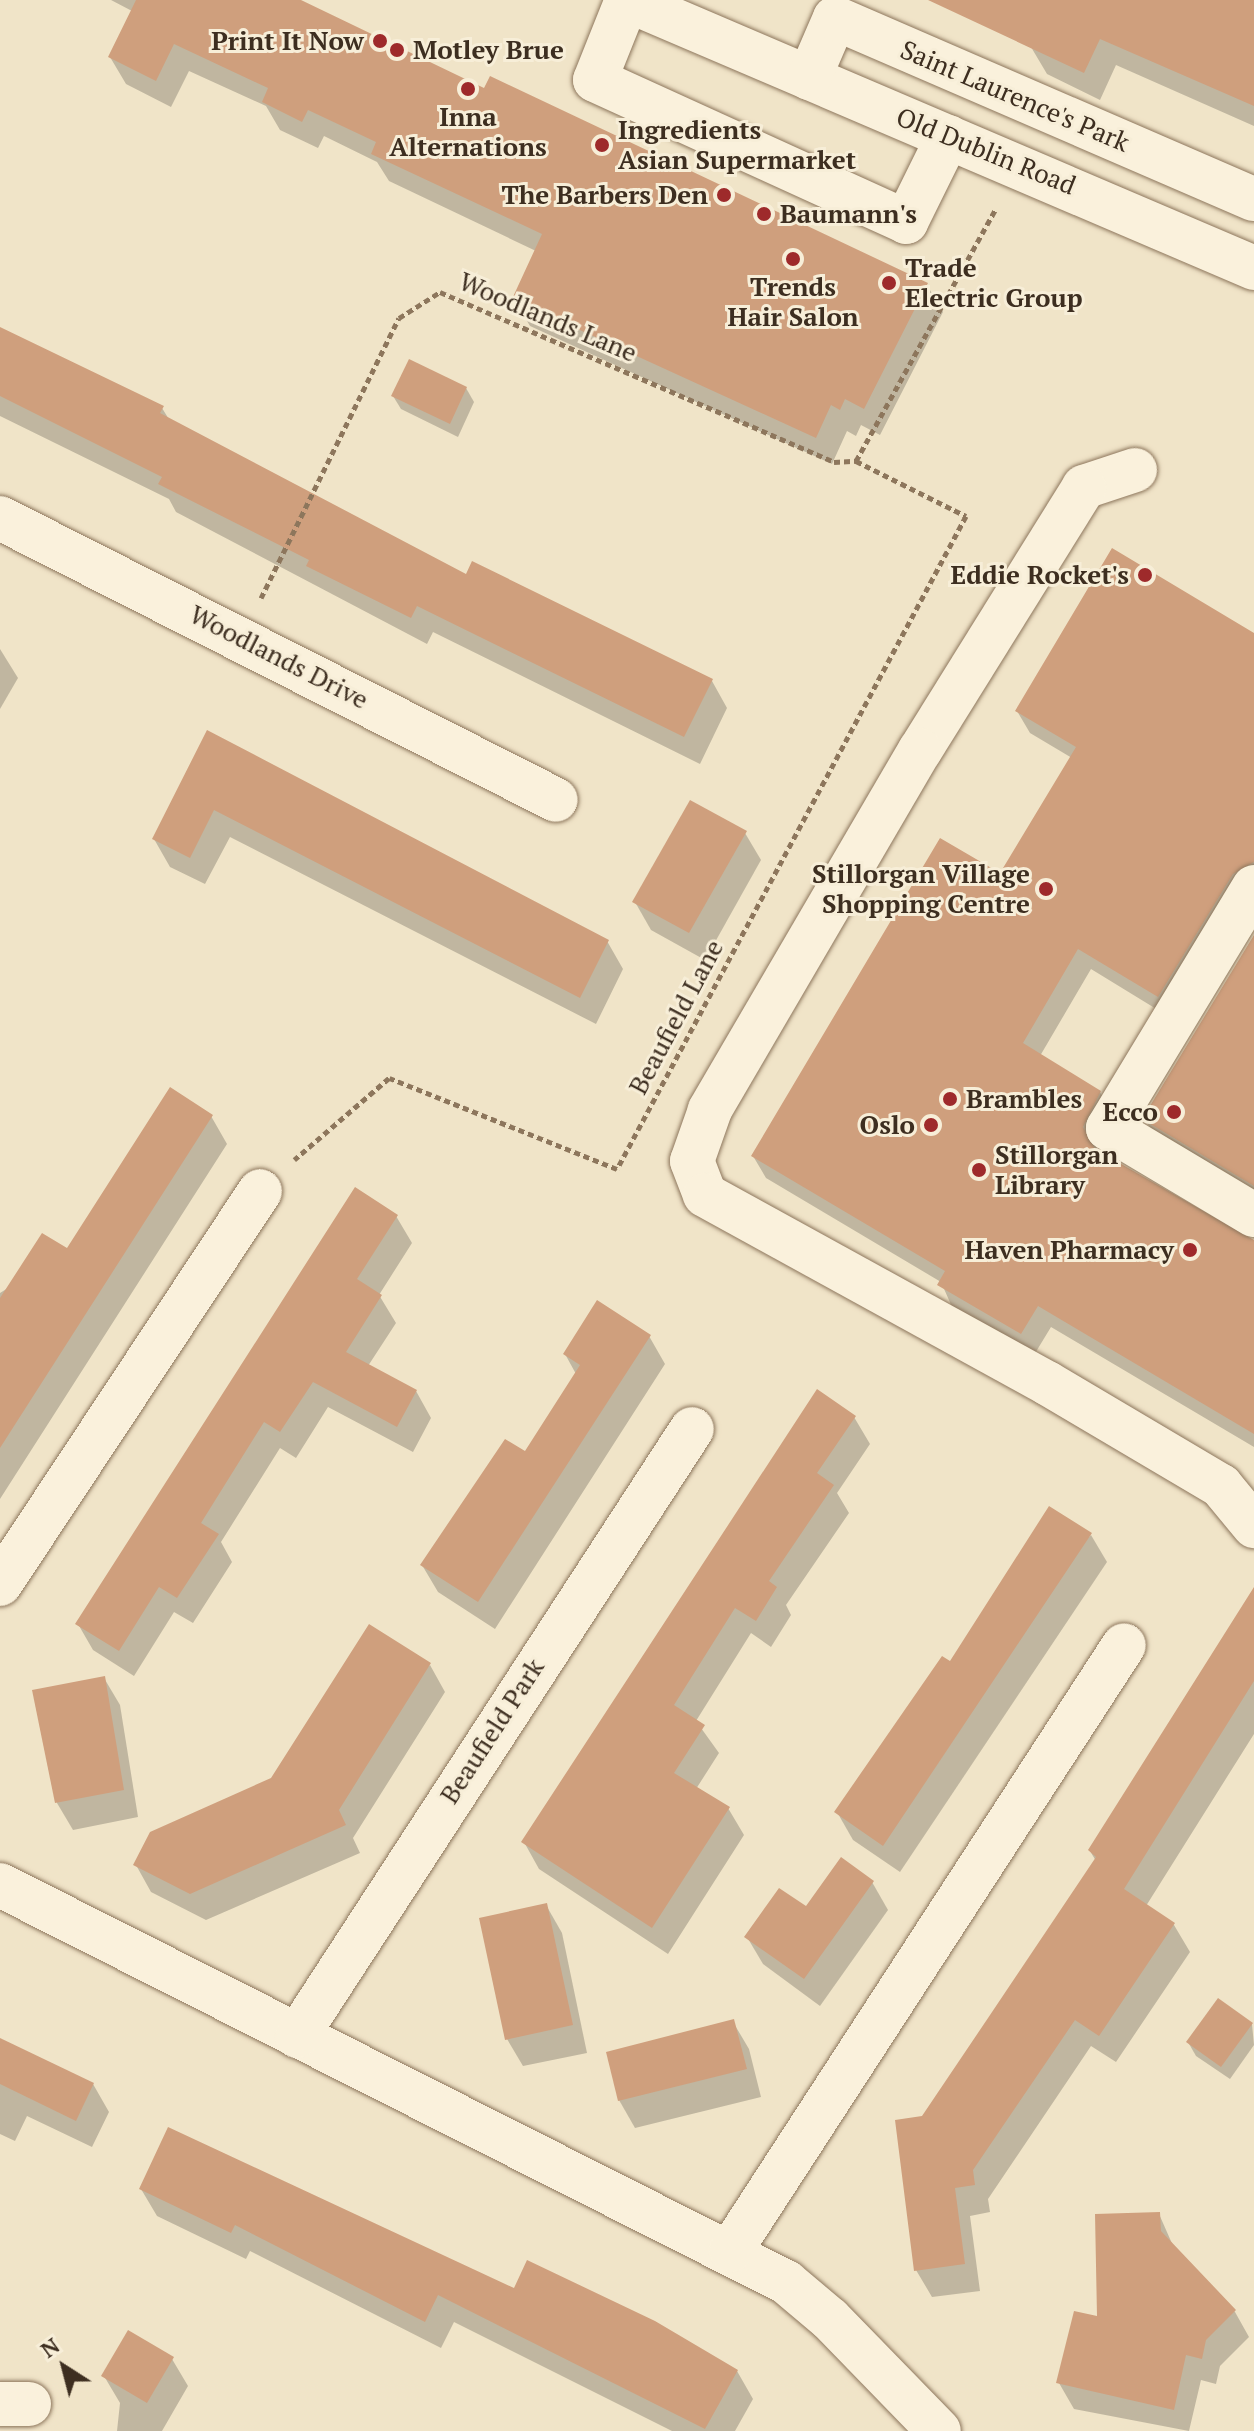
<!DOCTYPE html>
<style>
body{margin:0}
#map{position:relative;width:1254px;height:2431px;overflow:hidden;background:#f0e4c8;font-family:"PT Serif",serif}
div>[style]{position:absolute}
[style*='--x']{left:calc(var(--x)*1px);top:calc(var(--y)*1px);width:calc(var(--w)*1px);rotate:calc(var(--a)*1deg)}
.shadow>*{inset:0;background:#0003}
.building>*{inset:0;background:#cf9f7d}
.path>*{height:5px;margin-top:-2.5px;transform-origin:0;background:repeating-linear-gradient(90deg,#8d765c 0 6px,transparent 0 10px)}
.roads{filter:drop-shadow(0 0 2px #8d765c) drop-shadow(0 0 2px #8d765c)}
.minor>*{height:44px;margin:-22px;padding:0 22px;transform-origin:22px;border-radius:22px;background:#faf1dc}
.dots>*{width:22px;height:22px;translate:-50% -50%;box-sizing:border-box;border:4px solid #f7eed8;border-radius:50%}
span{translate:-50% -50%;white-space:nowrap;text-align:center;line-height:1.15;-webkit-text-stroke:6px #f7eed8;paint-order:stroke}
.poi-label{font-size:26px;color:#3d2e20;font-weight:700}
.right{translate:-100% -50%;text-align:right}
.left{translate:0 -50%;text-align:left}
.street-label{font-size:26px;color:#3d2e20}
.north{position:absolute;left:24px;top:2327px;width:80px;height:80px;-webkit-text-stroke:6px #f7eed8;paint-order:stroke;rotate:324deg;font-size:22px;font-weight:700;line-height:32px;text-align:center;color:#3d2e20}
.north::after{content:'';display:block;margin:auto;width:28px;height:36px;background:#3d2e20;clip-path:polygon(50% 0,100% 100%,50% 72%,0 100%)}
</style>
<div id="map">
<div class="shadow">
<div style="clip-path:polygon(111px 0,293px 0,485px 90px,927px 285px,943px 312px,880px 435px,861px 425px,856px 436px,847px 431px,832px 464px,530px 326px,514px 299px,536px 251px,389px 181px,377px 162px,324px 136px,318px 148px,280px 130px,266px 106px,189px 71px,171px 107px,126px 84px,110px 57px,132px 11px)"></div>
<div style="clip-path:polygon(1053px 0,1248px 0,1254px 10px,1254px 126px,1116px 65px,1100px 100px,1047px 74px,1031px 47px)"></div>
<div style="clip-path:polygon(0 328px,162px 408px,170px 421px,467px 576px,712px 681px,727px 708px,700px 764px,433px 632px,427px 644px,176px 512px,169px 499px,0 416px)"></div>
<div style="clip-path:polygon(466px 388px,474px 402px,458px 437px,401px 409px,393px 396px)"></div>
<div style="clip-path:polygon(1254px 635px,1254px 891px,1171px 1018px,1091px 969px,1040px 1056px,1100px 1092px,1113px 1115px,1095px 1150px,1254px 1242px,1254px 1447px,1051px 1327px,1034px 1355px,952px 1307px,941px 1282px,766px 1178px,753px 1156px,1001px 876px,1072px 758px,1030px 733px,1017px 711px)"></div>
<div style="clip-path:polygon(0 649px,18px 678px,0 709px)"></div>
<div style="clip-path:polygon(208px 732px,607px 941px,623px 969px,596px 1024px,230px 837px,205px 884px,170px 867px,154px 839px)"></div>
<div style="clip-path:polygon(745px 833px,761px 860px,705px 960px,651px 930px,635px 902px)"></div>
<div style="clip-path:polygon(1254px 939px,1254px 1199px,1158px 1142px,1145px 1119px)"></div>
<div style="clip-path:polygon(211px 1116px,227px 1144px,0 1499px,0 1293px,67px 1251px)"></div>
<div style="clip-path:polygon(396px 1216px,412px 1243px,379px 1295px,396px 1323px,368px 1366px,416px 1391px,431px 1418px,413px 1452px,328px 1407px,296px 1458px,280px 1448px,221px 1542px,232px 1562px,193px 1623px,174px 1612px,134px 1676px,93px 1650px,78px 1624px)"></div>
<div style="clip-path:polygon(649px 1336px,665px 1364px,495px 1629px,438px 1592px,422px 1565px,525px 1454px,576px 1374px,565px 1354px)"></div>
<div style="clip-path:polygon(854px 1417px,870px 1444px,837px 1493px,849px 1513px,786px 1605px,791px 1615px,771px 1647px,751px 1633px,696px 1721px,719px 1753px,696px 1789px,728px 1808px,744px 1835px,668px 1954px,539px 1869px,524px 1842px)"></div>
<div style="clip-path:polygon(1091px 1535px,1107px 1562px,900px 1872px,853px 1840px,837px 1812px,951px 1664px)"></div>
<div style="clip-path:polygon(1254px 1626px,1254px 1734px,1146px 1906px,1174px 1925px,1190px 1952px,1116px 2062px,1091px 2046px,988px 2199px,990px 2212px,970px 2216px,980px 2291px,932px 2297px,916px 2270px,923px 2118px,1096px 1861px,1090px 1851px)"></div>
<div style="clip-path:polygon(430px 1665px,445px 1692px,353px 1838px,360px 1853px,206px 1920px,151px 1892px,136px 1865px,273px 1780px)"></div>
<div style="clip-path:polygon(104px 1678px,120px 1705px,138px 1817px,73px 1830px,57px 1803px,35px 1692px)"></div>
<div style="clip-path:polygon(872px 1882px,888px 1910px,820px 2006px,763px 1964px,747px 1937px)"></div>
<div style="clip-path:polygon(546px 1905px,562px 1933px,587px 2053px,523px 2066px,507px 2039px)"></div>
<div style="clip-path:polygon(733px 2022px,749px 2049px,761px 2097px,635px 2128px,619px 2100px)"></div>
<div style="clip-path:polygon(1252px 2024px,1254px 2045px,1230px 2079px,1196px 2056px,1188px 2042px)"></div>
<div style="clip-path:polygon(0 2040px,93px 2084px,109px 2112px,92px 2147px,27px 2116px,15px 2141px,0 2134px)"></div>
<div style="clip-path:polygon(141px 2189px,515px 2290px,737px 2371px,753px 2399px,735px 2431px,672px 2431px,454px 2322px,441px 2348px,250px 2251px,246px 2259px,157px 2216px)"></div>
<div style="clip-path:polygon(1159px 2214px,1174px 2248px,1235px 2312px,1249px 2337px,1220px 2366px,1216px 2384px,1201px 2380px,1189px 2431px,1074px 2409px,1059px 2383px)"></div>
<div style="clip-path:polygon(172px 2359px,188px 2386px,162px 2431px,117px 2431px,120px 2403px,104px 2376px)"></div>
</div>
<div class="building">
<div style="clip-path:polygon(136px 0,301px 0,484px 88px,490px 76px,928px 283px,864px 409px,845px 399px,840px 410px,831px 405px,816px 438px,512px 299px,542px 234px,371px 154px,376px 142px,308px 110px,302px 122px,262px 102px,268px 88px,174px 44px,156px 81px,108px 57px)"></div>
<div style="clip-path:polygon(928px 0,1254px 0,1254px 106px,1100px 39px,1084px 73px)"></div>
<div style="clip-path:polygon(0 327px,164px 406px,160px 413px,466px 574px,472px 561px,713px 679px,684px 737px,417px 606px,411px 618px,306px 566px,309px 560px,158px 484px,162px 477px,0 396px)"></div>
<div style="clip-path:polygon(409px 359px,467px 387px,450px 424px,391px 396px)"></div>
<div style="clip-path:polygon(1112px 548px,1254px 633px,1254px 862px,1233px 874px,1158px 997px,1078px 949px,1023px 1043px,1101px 1091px,1083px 1127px,1095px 1149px,1254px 1240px,1254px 1434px,1038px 1306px,1021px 1334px,937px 1285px,945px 1271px,751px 1156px,940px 838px,1000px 873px,1076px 747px,1015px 711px)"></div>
<div style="clip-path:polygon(207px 730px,609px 940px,580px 998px,214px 810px,190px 858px,152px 839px)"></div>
<div style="clip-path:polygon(690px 800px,747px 831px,689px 933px,632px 902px)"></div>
<div style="clip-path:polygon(1254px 935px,1254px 1186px,1142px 1119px)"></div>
<div style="clip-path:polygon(170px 1087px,213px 1115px,0 1448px,0 1298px,42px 1233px,67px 1248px)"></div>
<div style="clip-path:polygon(355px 1187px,398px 1215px,357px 1279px,382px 1295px,346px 1352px,417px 1390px,397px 1427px,313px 1382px,280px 1432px,264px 1422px,201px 1523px,219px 1534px,177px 1598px,159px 1587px,119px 1651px,75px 1624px)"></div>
<div style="clip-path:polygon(597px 1300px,651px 1335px,478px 1602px,420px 1565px,505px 1439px,525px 1451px,580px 1365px,563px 1354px)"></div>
<div style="clip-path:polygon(817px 1389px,856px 1416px,817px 1473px,834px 1485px,769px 1581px,777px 1587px,756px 1621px,735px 1608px,674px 1705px,705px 1725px,674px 1773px,730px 1807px,652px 1928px,521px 1842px)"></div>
<div style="clip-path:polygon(1049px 1506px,1092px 1533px,883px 1846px,834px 1812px,942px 1656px,950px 1661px)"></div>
<div style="clip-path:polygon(1254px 1587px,1254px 1681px,1124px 1889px,1175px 1923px,1099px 2036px,1075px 2020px,973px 2170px,975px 2185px,955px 2188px,965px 2264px,914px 2271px,895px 2120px,922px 2116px,986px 2021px,1096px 1857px,1088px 1850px)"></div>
<div style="clip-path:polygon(369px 1624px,431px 1663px,339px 1810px,346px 1825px,190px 1894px,133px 1865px,150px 1832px,271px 1778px)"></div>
<div style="clip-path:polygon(105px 1676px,124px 1790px,55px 1803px,32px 1690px)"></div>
<div style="clip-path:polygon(841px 1857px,874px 1881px,804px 1979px,744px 1937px,779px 1888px,806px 1906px)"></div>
<div style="clip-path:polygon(547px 1903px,573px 2025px,505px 2040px,479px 1918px)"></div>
<div style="clip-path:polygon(1218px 1998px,1253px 2023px,1221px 2067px,1186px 2042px)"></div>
<div style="clip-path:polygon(734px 2019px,747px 2069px,618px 2101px,606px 2052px)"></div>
<div style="clip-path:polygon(0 2038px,94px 2083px,76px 2121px,0 2084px)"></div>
<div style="clip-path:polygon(168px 2127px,514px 2288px,527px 2260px,655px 2321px,738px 2370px,705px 2429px,438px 2295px,425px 2322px,235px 2225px,231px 2233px,139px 2189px)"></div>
<div style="clip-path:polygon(1160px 2212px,1161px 2231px,1236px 2310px,1206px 2340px,1202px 2359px,1186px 2355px,1174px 2410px,1056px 2383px,1074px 2311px,1097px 2316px,1095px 2214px)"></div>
<div style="clip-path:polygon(128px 2330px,174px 2357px,147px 2403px,101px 2376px)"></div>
</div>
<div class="path">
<div style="--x:856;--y:461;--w:287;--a:-61"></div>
<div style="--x:261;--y:598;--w:312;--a:-63.8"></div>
<div style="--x:399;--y:318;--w:49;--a:-32.4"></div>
<div style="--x:440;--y:292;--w:429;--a:23.3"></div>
<div style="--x:834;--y:462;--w:22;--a:-3"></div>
<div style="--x:856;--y:461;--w:123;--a:26.6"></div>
<div style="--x:966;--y:516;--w:740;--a:118.12"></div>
<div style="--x:617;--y:1169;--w:245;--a:-158.2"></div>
<div style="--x:389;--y:1078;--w:125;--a:139.2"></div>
</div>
<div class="roads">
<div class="minor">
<div style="--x:627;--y:0;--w:682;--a:23.14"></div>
<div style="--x:627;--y:0;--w:86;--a:111.8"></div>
<div style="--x:595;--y:80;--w:342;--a:24.5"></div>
<div style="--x:906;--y:222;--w:95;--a:-63.7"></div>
<div style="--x:809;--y:78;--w:65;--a:-66.6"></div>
<div style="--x:835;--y:18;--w:456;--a:23.4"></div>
<div style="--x:1135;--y:470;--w:54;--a:161.6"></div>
<div style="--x:1084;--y:487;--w:310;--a:121.9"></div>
<div style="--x:920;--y:750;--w:417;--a:120.3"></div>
<div style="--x:710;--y:1110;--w:54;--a:109.4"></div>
<div style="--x:692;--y:1161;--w:36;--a:69"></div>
<div style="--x:705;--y:1195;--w:390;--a:28.8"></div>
<div style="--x:1047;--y:1383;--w:202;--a:30.6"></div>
<div style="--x:1221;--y:1486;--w:52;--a:50.5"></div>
<div style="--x:0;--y:518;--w:623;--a:26.89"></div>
<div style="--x:1254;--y:887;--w:282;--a:121.2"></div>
<div style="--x:1108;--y:1128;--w:170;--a:30.8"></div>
<div style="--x:0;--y:1584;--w:471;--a:-56.5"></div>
<div style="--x:0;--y:1885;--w:881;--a:26.8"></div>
<div style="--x:786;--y:2282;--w:57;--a:40.1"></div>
<div style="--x:830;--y:2319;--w:156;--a:45.8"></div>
<div style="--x:297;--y:2036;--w:724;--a:-56.95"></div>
<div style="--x:731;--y:2250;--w:721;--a:-56.99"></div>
<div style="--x:0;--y:2404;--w:29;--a:0"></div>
</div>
</div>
<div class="dots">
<div style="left:380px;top:41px;background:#9e2a2b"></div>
<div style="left:397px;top:50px;background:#9e2a2b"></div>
<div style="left:468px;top:89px;background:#9e2a2b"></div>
<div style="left:602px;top:145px;background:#9e2a2b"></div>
<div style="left:724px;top:195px;background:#9e2a2b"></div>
<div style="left:764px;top:214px;background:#9e2a2b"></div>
<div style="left:793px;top:259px;background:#9e2a2b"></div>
<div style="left:889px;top:283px;background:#9e2a2b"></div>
<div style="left:1145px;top:575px;background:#9e2a2b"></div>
<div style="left:1046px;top:889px;background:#9e2a2b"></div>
<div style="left:950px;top:1099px;background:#9e2a2b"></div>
<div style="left:1174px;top:1112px;background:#9e2a2b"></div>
<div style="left:931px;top:1125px;background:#9e2a2b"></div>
<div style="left:979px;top:1170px;background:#9e2a2b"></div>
<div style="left:1190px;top:1250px;background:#9e2a2b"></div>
</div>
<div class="poi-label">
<span class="right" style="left:364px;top:41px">Print It Now</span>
<span class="left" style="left:413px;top:50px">Motley Brue</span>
<span style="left:468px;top:132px">Inna<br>Alternations</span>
<span class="left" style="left:618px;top:145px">Ingredients<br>Asian Supermarket</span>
<span class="right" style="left:708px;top:195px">The Barbers Den</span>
<span class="left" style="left:780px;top:214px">Baumann's</span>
<span class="left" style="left:905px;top:283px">Trade<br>Electric Group</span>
<span style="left:793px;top:302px">Trends<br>Hair Salon</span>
<span class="right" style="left:1129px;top:575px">Eddie Rocket's</span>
<span class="right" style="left:1030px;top:889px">Stillorgan Village<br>Shopping Centre</span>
<span class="left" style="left:966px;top:1099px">Brambles</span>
<span class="right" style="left:1158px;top:1112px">Ecco</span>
<span class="right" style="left:915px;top:1125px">Oslo</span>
<span class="left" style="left:995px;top:1170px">Stillorgan<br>Library</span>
<span class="right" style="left:1174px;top:1250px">Haven Pharmacy</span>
</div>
<div class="street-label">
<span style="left:1015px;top:96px;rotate:23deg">Saint Laurence's Park</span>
<span style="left:986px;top:151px;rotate:22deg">Old Dublin Road</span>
<span style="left:548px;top:317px;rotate:23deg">Woodlands Lane</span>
<span style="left:279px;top:657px;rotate:27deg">Woodlands Drive</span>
<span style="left:676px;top:1017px;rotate:-62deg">Beaufield Lane</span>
<span style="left:492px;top:1731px;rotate:-57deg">Beaufield Park</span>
</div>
<div class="north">N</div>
</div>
